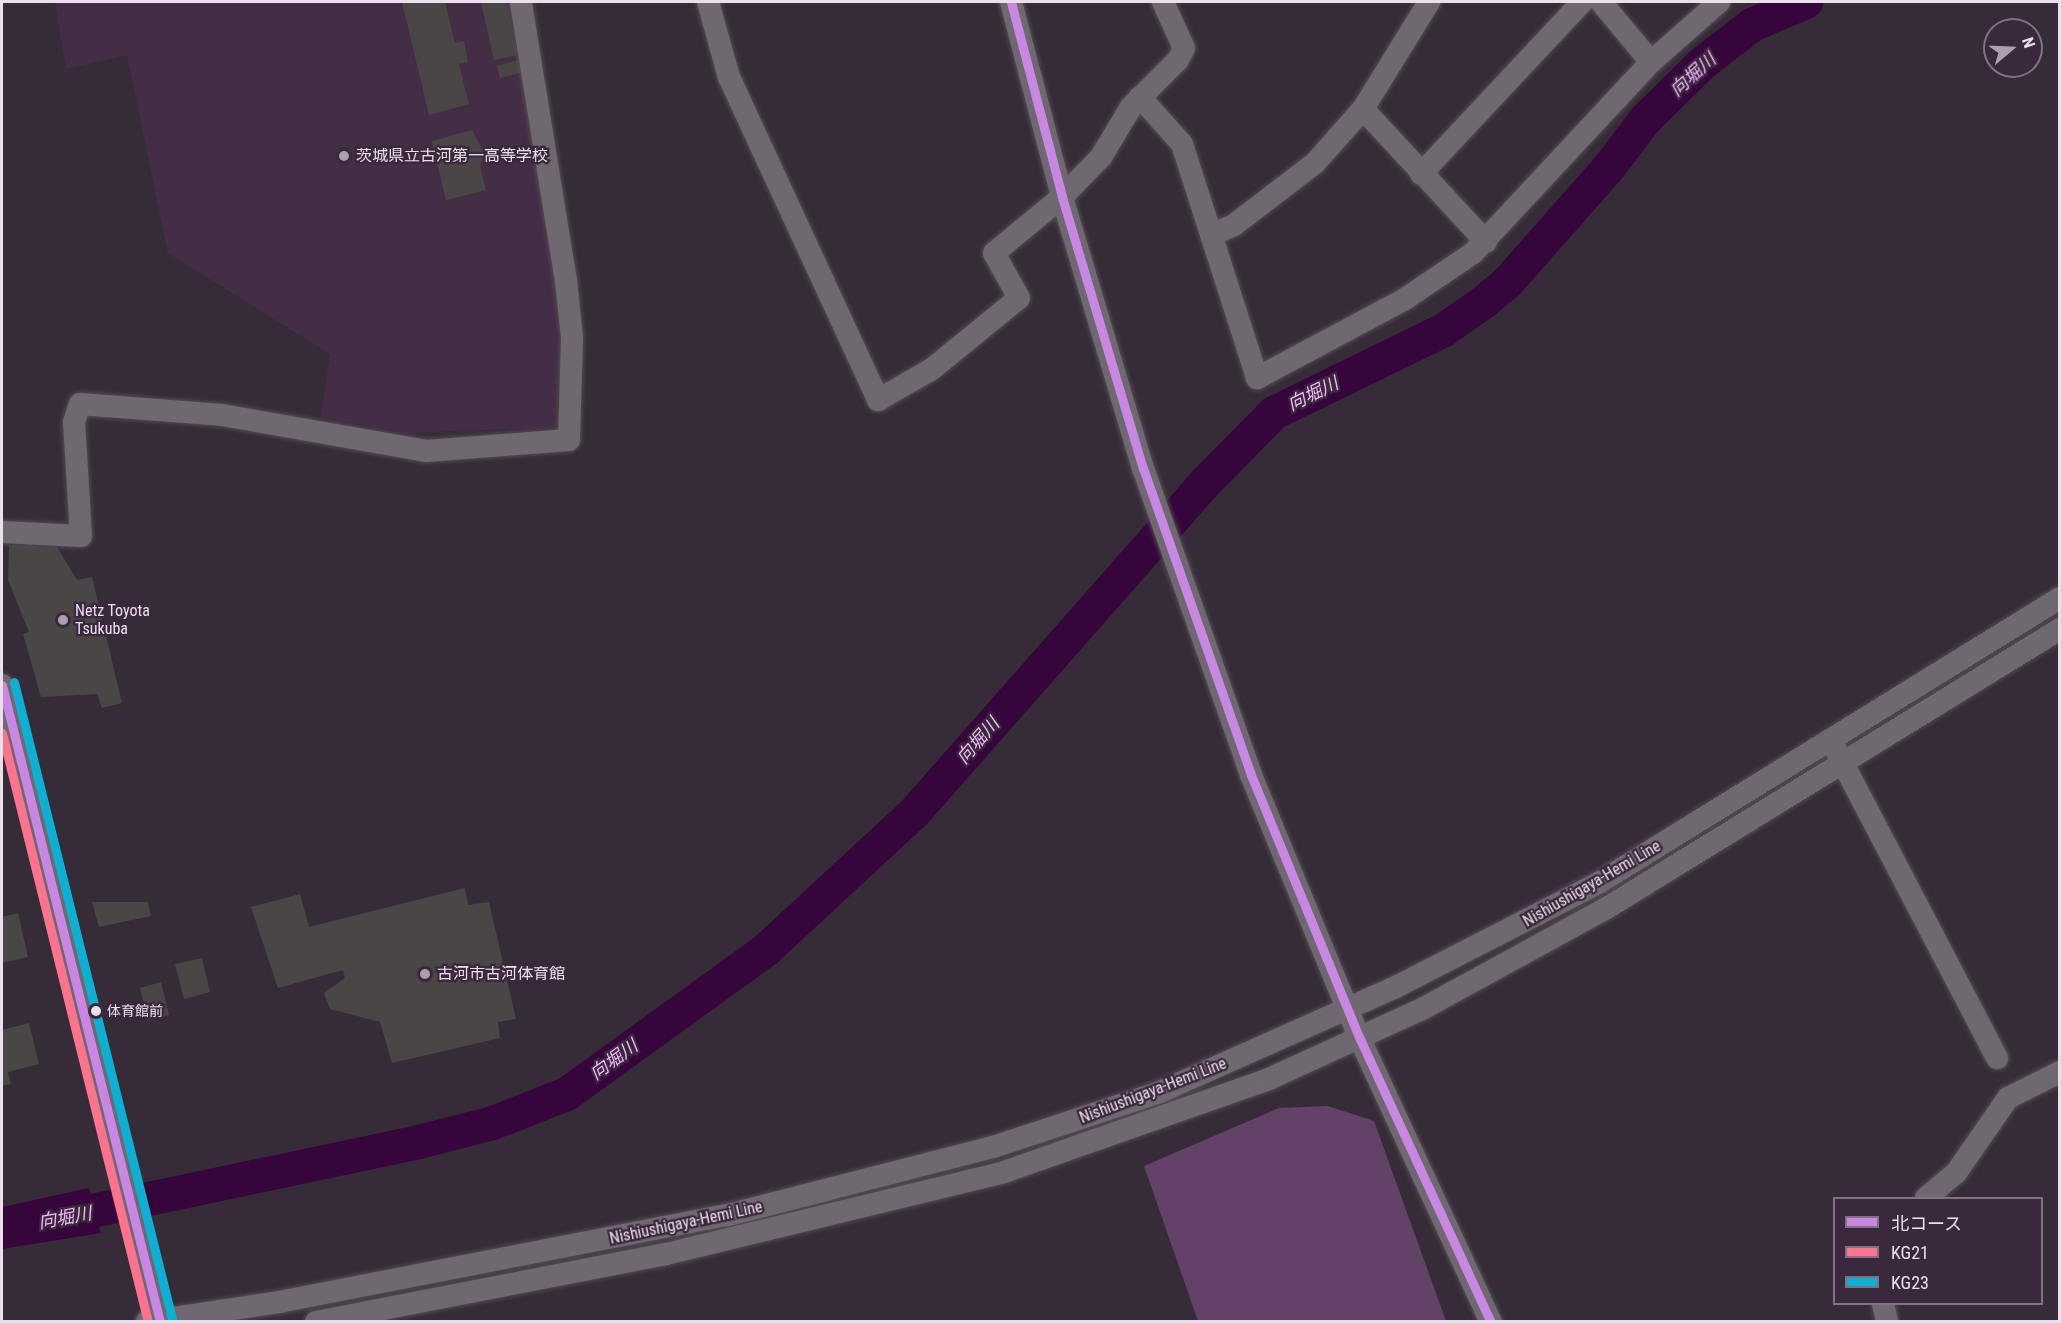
<!DOCTYPE html>
<meta charset="utf-8">
<style>
body{margin:0}
#map{position:relative;width:2061px;height:1323px;overflow:hidden;background:#362c38;font-family:"Roboto Condensed","Noto Sans JP",sans-serif}
div>[style]{position:absolute}
[style*='--x']{left:calc(var(--x)*1px);top:calc(var(--y)*1px);width:calc(var(--w)*1px);rotate:calc(var(--a)*1deg)}
.built>*{inset:0;background:#442e46}
.green>*{inset:0;background:#624266}
.water>*{inset:0;background:#36053c}
.river>*{height:34px;margin:-17px;padding:0 17px;transform-origin:17px;border-radius:17px;background:#36053c}
.building>*{inset:0;background:#4a4646}
.roads{filter:drop-shadow(0 0 2px #534a54) drop-shadow(0 0 2px #534a54)}
.minor>*{height:22px;margin:-11px;padding:0 11px;transform-origin:11px;border-radius:11px;background:#706871}
.bus-1>*{height:9px;margin:-4.5px;padding:0 4.5px;transform-origin:4.5px;border-radius:4.5px;background:#c787e3}
.bus-2>*{height:9px;margin:-4.5px;padding:0 4.5px;transform-origin:4.5px;border-radius:4.5px;background:#fc738d}
.bus-3>*{height:9px;margin:-4.5px;padding:0 4.5px;transform-origin:4.5px;border-radius:4.5px;background:#0dafd3}
.dots>*{width:16px;height:16px;translate:-50% -50%;box-sizing:border-box;border:3px solid #3a283c;border-radius:50%}
span{translate:-50% -50%;white-space:nowrap;text-align:center;line-height:1.15;-webkit-text-stroke:4.5px #3a283c;paint-order:stroke}
.bus-label{font-size:14px;color:#ebdfec}
.left{translate:0 -50%;text-align:left}
.poi-label{font-size:16px;color:#ebdfec}
.street-label{font-size:16px;color:#ebdfec}
.water-label{font-size:18px;color:#f5b8fc;font-style:italic}
.frame{position:absolute;inset:0;border:3px solid #ebdfec;pointer-events:none}
.legend{position:absolute;left:1833px;top:1197px;width:210px;height:108px;box-sizing:border-box;background:#3a283c;border:2px solid #817182;margin:0;padding:8px 10px;list-style:none;font-size:18px;color:#ebdfec}
.legend li{display:flex;align-items:center;gap:12px;height:30px}
.legend b{width:30px;border:2px solid #817182}
.north{position:absolute;left:1983px;top:18px;width:60px;height:60px;box-sizing:border-box;background:#3a283c;border:2px solid #817182;border-radius:50%;rotate:71deg;font-size:16px;font-weight:700;line-height:24px;text-align:center;color:#ebdfec}
.north::after{content:'';display:block;margin:auto;width:21px;height:27px;background:#aca0ad;clip-path:polygon(50% 0,100% 100%,50% 72%,0 100%)}
</style>
<div id="map">
<div class="built">
<div style="clip-path:polygon(55px 2px,517px 2px,564px 310px,556px 427px,408px 433px,321px 417px,330px 354px,168px 253px,127px 55px,66px 69px)"></div>
</div>
<div class="green">
<div style="clip-path:polygon(1328px 1106px,1374px 1121px,1446px 1321px,1198px 1321px,1144px 1166px,1279px 1108px)"></div>
</div>
<div class="water">
<div style="clip-path:polygon(1788px 2px,1824px 2px,1780px 19px,1774px 7px)"></div>
<div style="clip-path:polygon(89px 1188px,101px 1233px,2px 1249px,2px 1207px)"></div>
</div>
<div class="river">
<div style="--x:2;--y:1230;--w:426;--a:-11.9"></div>
<div style="--x:419;--y:1142;--w:76;--a:-14.4"></div>
<div style="--x:493;--y:1123;--w:79;--a:-21.4"></div>
<div style="--x:567;--y:1094;--w:247;--a:-35.9"></div>
<div style="--x:767;--y:949;--w:200;--a:-42.8"></div>
<div style="--x:914;--y:813;--w:439;--a:-48.6"></div>
<div style="--x:1204;--y:484;--w:100;--a:-45.4"></div>
<div style="--x:1274;--y:413;--w:189;--a:-26"></div>
<div style="--x:1444;--y:330;--w:49;--a:-35"></div>
<div style="--x:1484;--y:302;--w:30;--a:-40"></div>
<div style="--x:1507;--y:283;--w:156;--a:-48.6"></div>
<div style="--x:1610;--y:166;--w:58;--a:-52.7"></div>
<div style="--x:1645;--y:120;--w:81;--a:-44.5"></div>
<div style="--x:1703;--y:63;--w:62;--a:-37.8"></div>
<div style="--x:1752;--y:25;--w:59;--a:-23.1"></div>
</div>
<div class="building">
<div style="clip-path:polygon(402px 2px,445px 2px,455px 43px,464px 41px,468px 62px,459px 64px,469px 104px,429px 115px)"></div>
<div style="clip-path:polygon(481px 2px,506px 2px,518px 55px,494px 60px)"></div>
<div style="clip-path:polygon(518px 60px,521px 73px,500px 78px,497px 66px)"></div>
<div style="clip-path:polygon(472px 130px,484px 153px,480px 166px,486px 190px,446px 200px,432px 141px)"></div>
<div style="clip-path:polygon(9px 545px,57px 547px,77px 580px,92px 577px,122px 703px,102px 708px,97px 694px,41px 697px,23px 634px,29px 632px,8px 580px)"></div>
<div style="clip-path:polygon(465px 888px,468px 905px,489px 902px,516px 1019px,498px 1022px,500px 1038px,392px 1063px,380px 1022px,330px 1009px,324px 993px,345px 978px,343px 970px,278px 988px,251px 907px,300px 894px,309px 927px)"></div>
<div style="clip-path:polygon(92px 902px,148px 902px,151px 916px,99px 927px)"></div>
<div style="clip-path:polygon(18px 913px,28px 957px,2px 963px,2px 917px)"></div>
<div style="clip-path:polygon(202px 958px,210px 992px,184px 999px,175px 964px)"></div>
<div style="clip-path:polygon(161px 982px,169px 1015px,148px 1020px,140px 988px)"></div>
<div style="clip-path:polygon(29px 1023px,39px 1064px,8px 1072px,11px 1084px,2px 1086px,2px 1030px)"></div>
</div>
<div class="roads">
<div class="minor">
<div style="--x:708;--y:2;--w:78;--a:74.4"></div>
<div style="--x:729;--y:77;--w:356;--a:65.2"></div>
<div style="--x:878;--y:400;--w:62;--a:-29.9"></div>
<div style="--x:932;--y:369;--w:112;--a:-39.2"></div>
<div style="--x:1019;--y:298;--w:51;--a:-119.1"></div>
<div style="--x:994;--y:253;--w:88;--a:-39.5"></div>
<div style="--x:1062;--y:197;--w:56;--a:-45.7"></div>
<div style="--x:1101;--y:157;--w:58;--a:-59"></div>
<div style="--x:1131;--y:107;--w:66;--a:-45"></div>
<div style="--x:1178;--y:60;--w:13;--a:-63"></div>
<div style="--x:1184;--y:48;--w:51;--a:-114.5"></div>
<div style="--x:1011;--y:2;--w:202;--a:75.3"></div>
<div style="--x:1062;--y:197;--w:283;--a:73.4"></div>
<div style="--x:1143;--y:468;--w:325;--a:70.6"></div>
<div style="--x:1251;--y:775;--w:286;--a:67.6"></div>
<div style="--x:1360;--y:1039;--w:312;--a:65.2"></div>
<div style="--x:1601;--y:2;--w:78;--a:50.2"></div>
<div style="--x:1140;--y:97;--w:63;--a:48.2"></div>
<div style="--x:1182;--y:144;--w:246;--a:72.2"></div>
<div style="--x:1257;--y:378;--w:168;--a:-28.1"></div>
<div style="--x:1405;--y:299;--w:82;--a:-34.1"></div>
<div style="--x:1473;--y:253;--w:261;--a:-47"></div>
<div style="--x:1651;--y:62;--w:91;--a:-41.4"></div>
<div style="--x:1363;--y:109;--w:181;--a:47.2"></div>
<div style="--x:1421;--y:174;--w:236;--a:-46.9"></div>
<div style="--x:1211;--y:235;--w:25;--a:-23"></div>
<div style="--x:1234;--y:225;--w:102;--a:-37.4"></div>
<div style="--x:1315;--y:163;--w:72;--a:-48.4"></div>
<div style="--x:1363;--y:109;--w:126;--a:-58.3"></div>
<div style="--x:2;--y:532;--w:79;--a:2.9"></div>
<div style="--x:81;--y:536;--w:114;--a:-93.5"></div>
<div style="--x:74;--y:422;--w:19;--a:-72"></div>
<div style="--x:80;--y:404;--w:142;--a:4.4"></div>
<div style="--x:222;--y:415;--w:207;--a:10"></div>
<div style="--x:426;--y:451;--w:143;--a:-4.4"></div>
<div style="--x:569;--y:440;--w:103;--a:-88.3"></div>
<div style="--x:572;--y:337;--w:56;--a:-96.1"></div>
<div style="--x:566;--y:281;--w:283;--a:-99.2"></div>
<div style="--x:2;--y:685;--w:656;--a:76.07"></div>
<div style="--x:1835;--y:748;--w:350;--a:62.4"></div>
<div style="--x:1926;--y:1198;--w:39;--a:-40"></div>
<div style="--x:1956;--y:1173;--w:91;--a:-55.3"></div>
<div style="--x:2008;--y:1098;--w:58;--a:-26.6"></div>
<div style="--x:1883;--y:1304;--w:18;--a:77"></div>
<div style="--x:147;--y:1322;--w:134;--a:-8.6"></div>
<div style="--x:279;--y:1302;--w:457;--a:-11"></div>
<div style="--x:728;--y:1215;--w:274;--a:-14.4"></div>
<div style="--x:993;--y:1147;--w:176;--a:-18.2"></div>
<div style="--x:1160;--y:1092;--w:256;--a:-24"></div>
<div style="--x:1394;--y:988;--w:232;--a:-27.2"></div>
<div style="--x:1600;--y:882;--w:541;--a:-31.69"></div>
<div style="--x:316;--y:1322;--w:357;--a:-11"></div>
<div style="--x:666;--y:1254;--w:348;--a:-13.6"></div>
<div style="--x:1004;--y:1172;--w:281;--a:-19.3"></div>
<div style="--x:1269;--y:1079;--w:168;--a:-24.6"></div>
<div style="--x:1422;--y:1009;--w:209;--a:-28.7"></div>
<div style="--x:1605;--y:909;--w:534;--a:-31.61"></div>
</div>
</div>
<div class="bus-1">
<div style="--x:1011;--y:2;--w:202;--a:75.3"></div>
<div style="--x:1062;--y:197;--w:283;--a:73.4"></div>
<div style="--x:1143;--y:468;--w:325;--a:70.6"></div>
<div style="--x:1251;--y:775;--w:286;--a:67.6"></div>
<div style="--x:1360;--y:1039;--w:312;--a:65.2"></div>
<div style="--x:2;--y:685;--w:656;--a:76.07"></div>
</div>
<div class="bus-2">
<div style="--x:2;--y:733;--w:607;--a:76.08"></div>
</div>
<div class="bus-3">
<div style="--x:14;--y:682;--w:656;--a:76.07"></div>
</div>
<div class="dots">
<div style="left:344px;top:156px;background:#aca0ad"></div>
<div style="left:63px;top:620px;background:#aca0ad"></div>
<div style="left:425px;top:974px;background:#aca0ad"></div>
<div style="left:96px;top:1011px;background:#ebdfec"></div>
</div>
<div class="bus-label">
<span class="left" style="left:107px;top:1011px">体育館前</span>
</div>
<div class="poi-label">
<span class="left" style="left:356px;top:156px">茨城県立古河第一高等学校</span>
<span class="left" style="left:75px;top:620px">Netz Toyota<br>Tsukuba</span>
<span class="left" style="left:437px;top:974px">古河市古河体育館</span>
</div>
<div class="street-label">
<span style="left:1592px;top:884px;rotate:-30deg">Nishiushigaya-Hemi Line</span>
<span style="left:1153px;top:1091px;rotate:-21deg">Nishiushigaya-Hemi Line</span>
<span style="left:686px;top:1223px;rotate:-12deg">Nishiushigaya-Hemi Line</span>
</div>
<div class="water-label">
<span style="left:1693px;top:75px;rotate:-42deg">向堀川</span>
<span style="left:1313px;top:394px;rotate:-26deg">向堀川</span>
<span style="left:978px;top:741px;rotate:-49deg">向堀川</span>
<span style="left:614px;top:1060px;rotate:-36deg">向堀川</span>
<span style="left:65px;top:1218px;rotate:-10deg">向堀川</span>
</div>
<div class="frame"></div>
<ul class="legend">
<li><b style="height:8px;background:#c787e3"></b>北コース</li>
<li><b style="height:8px;background:#fc738d"></b>KG21</li>
<li><b style="height:8px;background:#0dafd3"></b>KG23</li>
</ul>
<div class="north">N</div>
</div>
